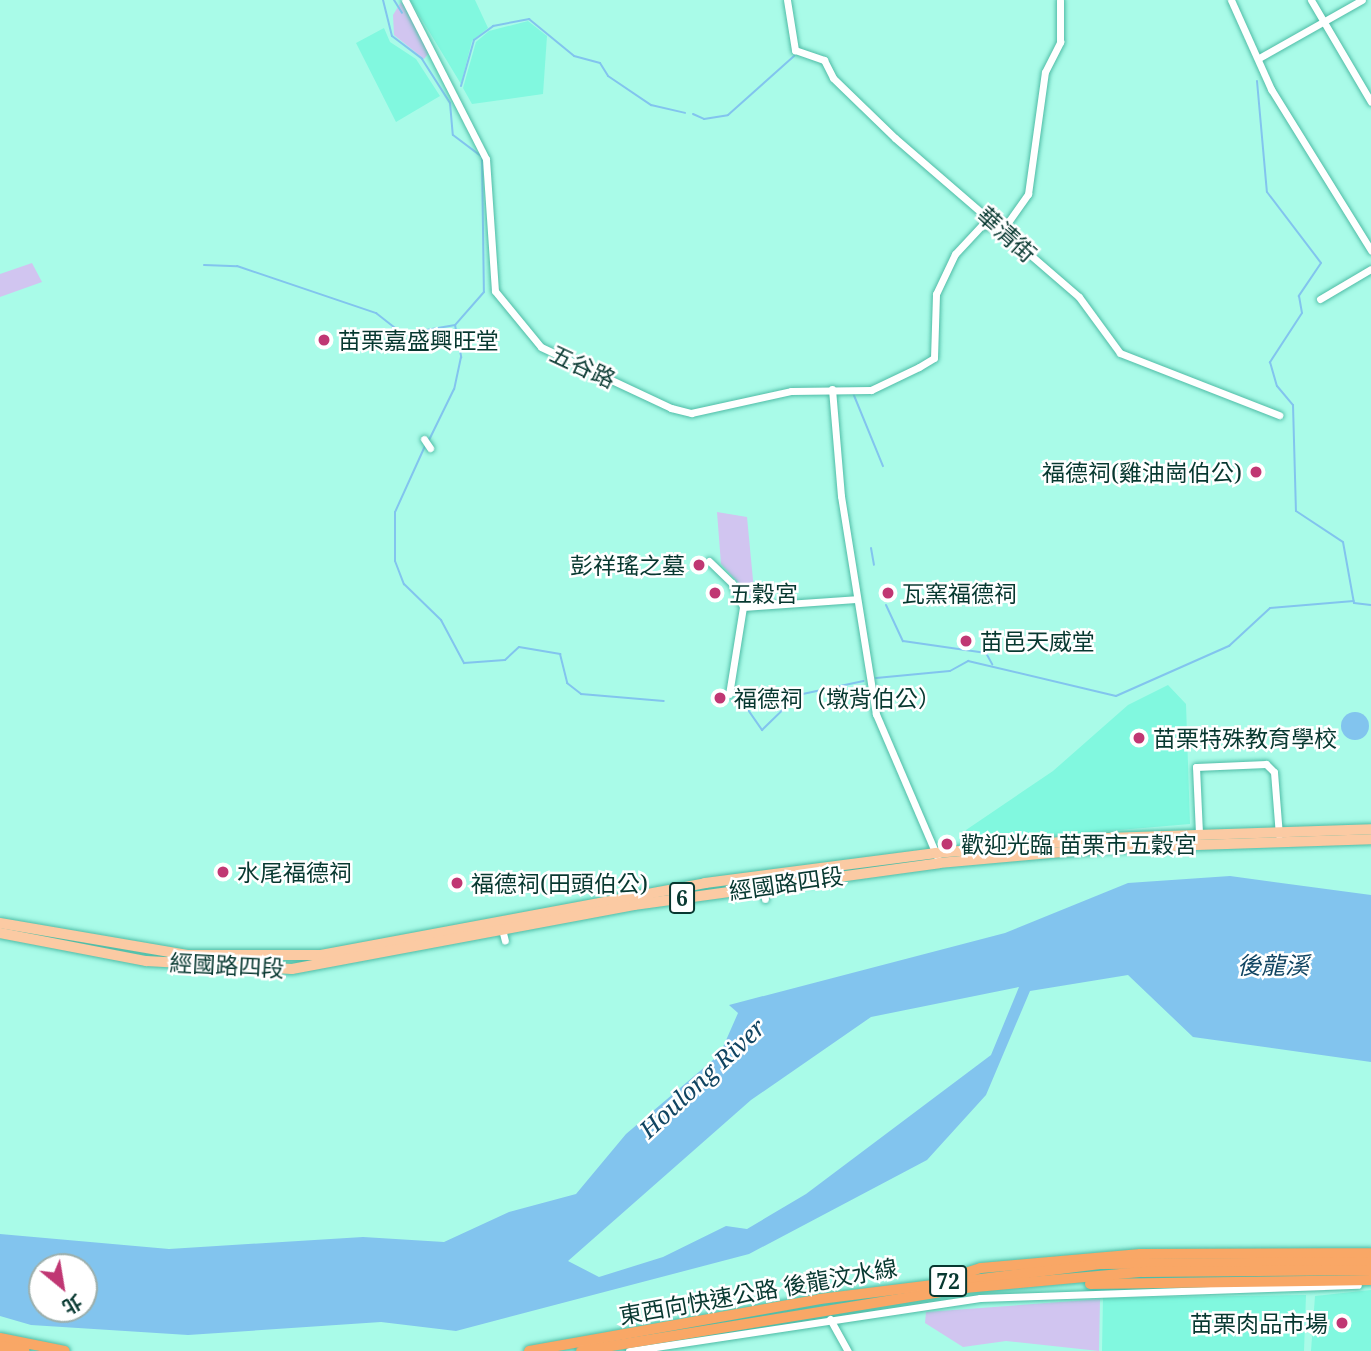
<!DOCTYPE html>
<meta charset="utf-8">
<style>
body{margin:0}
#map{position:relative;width:1371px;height:1351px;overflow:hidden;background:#a9fbe8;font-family:"Noto Serif","Noto Sans TC",serif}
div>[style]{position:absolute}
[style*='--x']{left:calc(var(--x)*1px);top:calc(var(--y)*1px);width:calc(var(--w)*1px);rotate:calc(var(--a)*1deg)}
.built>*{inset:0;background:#81f8df}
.green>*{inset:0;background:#d1c5f0}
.water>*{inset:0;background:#82c4ee}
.round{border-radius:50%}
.stream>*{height:2px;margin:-1px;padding:0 1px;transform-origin:1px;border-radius:1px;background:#82c4ee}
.roads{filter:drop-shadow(0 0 2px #4fbca6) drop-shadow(0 0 2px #4fbca6)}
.minor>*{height:7px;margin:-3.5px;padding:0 3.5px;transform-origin:3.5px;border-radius:3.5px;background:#fff}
.major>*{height:10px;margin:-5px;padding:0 5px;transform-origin:5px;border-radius:5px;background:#fbcaa3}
.highway>*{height:10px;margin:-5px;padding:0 5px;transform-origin:5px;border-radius:5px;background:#f9a766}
.dots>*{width:19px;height:19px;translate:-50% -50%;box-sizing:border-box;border:4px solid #fff;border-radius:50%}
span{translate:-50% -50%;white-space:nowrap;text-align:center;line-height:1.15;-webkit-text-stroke:5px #fff;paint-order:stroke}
.shield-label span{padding:2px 5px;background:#fff;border:2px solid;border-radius:5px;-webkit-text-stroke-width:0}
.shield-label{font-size:21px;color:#073830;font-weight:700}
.street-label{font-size:23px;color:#073830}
.poi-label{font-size:23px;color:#073830}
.left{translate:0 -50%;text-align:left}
.right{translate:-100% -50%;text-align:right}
.water-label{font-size:24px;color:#114562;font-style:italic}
.north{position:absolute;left:28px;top:1253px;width:70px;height:70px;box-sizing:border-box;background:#fff;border:2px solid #9cafac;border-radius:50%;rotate:150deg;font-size:19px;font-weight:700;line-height:28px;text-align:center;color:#073830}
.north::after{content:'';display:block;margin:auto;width:24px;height:32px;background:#c03773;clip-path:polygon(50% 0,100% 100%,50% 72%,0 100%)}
</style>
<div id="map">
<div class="built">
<div style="clip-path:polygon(410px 0,475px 0,488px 28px,472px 41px,461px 84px)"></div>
<div style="clip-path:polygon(528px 21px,547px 36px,543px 94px,472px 104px,463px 88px,476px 42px,489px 31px)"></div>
<div style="clip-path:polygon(384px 28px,390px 42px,416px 59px,440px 96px,396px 122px,356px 43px)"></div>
<div style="clip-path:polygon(1168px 685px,1186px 704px,1190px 824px,966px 843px,966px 830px,1053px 771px,1128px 705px)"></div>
<div style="clip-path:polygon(1371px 1290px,1371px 1351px,1311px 1351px,1315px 1296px)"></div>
<div style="clip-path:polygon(1306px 1295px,1304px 1351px,1102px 1351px,1103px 1298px)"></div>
</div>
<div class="green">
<div style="clip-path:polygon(401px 2px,432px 49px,424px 59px,394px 35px,393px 15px)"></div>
<div style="clip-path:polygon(32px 263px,42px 282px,0 297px,0 274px)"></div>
<div style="clip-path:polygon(717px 512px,747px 517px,755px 601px,721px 564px)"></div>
<div style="clip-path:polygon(1100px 1299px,1099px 1351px,1006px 1341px,963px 1347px,925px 1323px,926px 1312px)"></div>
</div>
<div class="water">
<div class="round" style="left:1341px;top:712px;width:28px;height:28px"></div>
<div style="clip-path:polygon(evenodd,1230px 876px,1371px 895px,1371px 1062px,1193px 1037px,1128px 975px,1030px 991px,986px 1095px,927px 1160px,749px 1254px,456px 1331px,381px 1322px,188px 1335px,31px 1325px,0 1316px,0 1234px,169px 1249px,363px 1237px,444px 1242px,509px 1212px,576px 1194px,626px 1134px,720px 1054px,738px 1013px,729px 1005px,1005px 933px,1128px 883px,1230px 876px,1019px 987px,991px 1055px,806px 1194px,747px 1229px,726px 1226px,663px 1257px,599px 1277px,568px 1261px,751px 1100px,871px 1017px,1019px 987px,1230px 876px,42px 1267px,84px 1267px,84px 1309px,42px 1309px,42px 1267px)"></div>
</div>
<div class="stream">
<div style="--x:383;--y:0;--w:37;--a:76"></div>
<div style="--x:392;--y:36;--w:38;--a:37"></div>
<div style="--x:422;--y:59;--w:52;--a:57.5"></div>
<div style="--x:450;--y:103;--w:32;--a:85"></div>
<div style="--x:453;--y:135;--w:36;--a:37"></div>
<div style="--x:482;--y:157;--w:135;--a:89.2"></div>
<div style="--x:484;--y:292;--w:44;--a:131.3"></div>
<div style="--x:455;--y:325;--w:33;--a:79"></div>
<div style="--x:461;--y:357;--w:33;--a:102"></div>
<div style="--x:454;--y:389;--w:59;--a:116.1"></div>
<div style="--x:394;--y:0;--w:15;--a:58"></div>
<div style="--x:1257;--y:81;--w:111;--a:84.9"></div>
<div style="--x:1267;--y:192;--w:89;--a:52.7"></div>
<div style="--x:1321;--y:263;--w:40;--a:124"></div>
<div style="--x:1299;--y:296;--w:17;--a:80"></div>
<div style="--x:1302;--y:313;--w:59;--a:123.1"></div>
<div style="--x:1270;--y:362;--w:25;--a:74"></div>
<div style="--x:1277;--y:386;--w:25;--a:50"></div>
<div style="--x:1293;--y:405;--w:106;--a:88.4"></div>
<div style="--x:1296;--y:511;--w:56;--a:33.4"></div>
<div style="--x:1343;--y:542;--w:62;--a:79.8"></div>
<div style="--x:1354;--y:603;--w:17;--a:7"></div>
<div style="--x:461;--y:86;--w:48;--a:-74.2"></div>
<div style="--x:474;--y:40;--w:24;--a:-36"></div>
<div style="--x:493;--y:26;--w:37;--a:-11"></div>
<div style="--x:529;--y:19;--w:58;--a:39.4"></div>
<div style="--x:574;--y:56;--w:27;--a:15"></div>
<div style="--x:600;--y:63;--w:15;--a:58"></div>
<div style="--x:608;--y:76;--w:52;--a:34"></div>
<div style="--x:651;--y:105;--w:35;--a:13"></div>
<div style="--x:693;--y:114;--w:12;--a:24"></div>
<div style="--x:704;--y:119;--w:24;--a:-9"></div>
<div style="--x:728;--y:115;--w:89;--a:-41.8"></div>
<div style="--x:204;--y:265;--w:33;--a:2"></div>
<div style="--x:237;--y:266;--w:147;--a:18.7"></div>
<div style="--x:376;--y:313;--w:34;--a:38"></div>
<div style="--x:403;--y:334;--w:53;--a:-9.8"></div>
<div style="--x:853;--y:393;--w:79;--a:67.7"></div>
<div style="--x:425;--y:446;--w:72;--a:114.4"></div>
<div style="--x:395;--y:512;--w:49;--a:90"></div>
<div style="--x:395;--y:561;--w:25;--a:69"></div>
<div style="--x:404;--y:584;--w:52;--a:44.2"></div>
<div style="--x:441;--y:620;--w:49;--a:61.9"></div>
<div style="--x:464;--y:663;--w:41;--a:-4.2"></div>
<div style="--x:505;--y:660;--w:19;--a:-43"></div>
<div style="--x:519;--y:647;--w:42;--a:9.7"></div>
<div style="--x:560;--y:654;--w:30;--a:76"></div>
<div style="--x:567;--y:683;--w:18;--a:38"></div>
<div style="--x:581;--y:694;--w:83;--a:4.8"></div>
<div style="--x:871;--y:548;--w:17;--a:80"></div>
<div style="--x:886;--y:605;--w:40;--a:65"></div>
<div style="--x:903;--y:641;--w:84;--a:8.2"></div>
<div style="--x:986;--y:653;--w:13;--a:61"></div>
<div style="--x:876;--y:678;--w:74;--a:-5.4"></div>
<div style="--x:950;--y:671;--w:21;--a:-29"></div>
<div style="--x:968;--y:661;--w:152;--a:13.3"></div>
<div style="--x:1116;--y:696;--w:124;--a:-23.9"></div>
<div style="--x:1229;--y:646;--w:56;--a:-42.8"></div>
<div style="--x:1270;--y:608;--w:84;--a:-4.8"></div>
<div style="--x:737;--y:694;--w:44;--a:55.2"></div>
<div style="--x:762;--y:730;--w:50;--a:-44.2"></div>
<div style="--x:798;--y:695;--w:67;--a:-12"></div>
</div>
<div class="roads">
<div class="minor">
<div style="--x:405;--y:0;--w:178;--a:63"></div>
<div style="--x:486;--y:159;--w:132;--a:86.1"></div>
<div style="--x:495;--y:291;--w:72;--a:50.6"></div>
<div style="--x:541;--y:347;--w:144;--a:25.1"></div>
<div style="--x:671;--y:408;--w:21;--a:14"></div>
<div style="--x:691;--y:413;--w:102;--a:-12.4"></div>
<div style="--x:791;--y:391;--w:80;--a:-0.7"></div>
<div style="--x:871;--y:390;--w:53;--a:-25.6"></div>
<div style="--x:919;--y:367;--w:17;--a:-31"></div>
<div style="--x:934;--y:358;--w:64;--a:-88.2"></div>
<div style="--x:936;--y:294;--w:44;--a:-64.6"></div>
<div style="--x:955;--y:254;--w:40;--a:-47"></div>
<div style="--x:982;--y:225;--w:22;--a:8"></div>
<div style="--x:787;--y:0;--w:51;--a:80.9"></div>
<div style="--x:795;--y:50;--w:31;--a:19"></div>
<div style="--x:824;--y:60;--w:20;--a:63"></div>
<div style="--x:833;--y:78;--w:86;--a:44.1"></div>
<div style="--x:895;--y:138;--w:243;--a:40.8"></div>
<div style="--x:1079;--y:297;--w:69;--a:53.8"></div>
<div style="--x:1120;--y:353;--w:171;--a:21.3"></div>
<div style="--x:1231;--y:0;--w:98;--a:65.8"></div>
<div style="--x:1271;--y:89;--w:190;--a:58.2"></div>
<div style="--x:1311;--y:0;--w:118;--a:59.5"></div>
<div style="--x:1259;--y:58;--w:118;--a:-29.4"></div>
<div style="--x:1004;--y:228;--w:42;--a:-54.8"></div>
<div style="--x:1028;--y:194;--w:123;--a:-82.1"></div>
<div style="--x:1045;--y:72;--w:34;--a:-63"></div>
<div style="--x:1060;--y:42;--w:42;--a:-90"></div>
<div style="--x:1320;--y:299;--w:59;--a:-30.5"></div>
<div style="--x:832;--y:389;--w:107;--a:85.2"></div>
<div style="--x:841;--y:496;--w:221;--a:80.9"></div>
<div style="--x:876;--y:714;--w:155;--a:66.8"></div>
<div style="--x:424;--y:439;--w:11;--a:56"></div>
<div style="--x:709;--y:561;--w:32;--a:44"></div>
<div style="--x:732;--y:583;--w:26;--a:65"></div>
<div style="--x:743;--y:607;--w:88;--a:99.1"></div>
<div style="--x:743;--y:607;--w:113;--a:-4"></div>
<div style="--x:1199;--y:833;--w:66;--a:-92.6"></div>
<div style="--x:1196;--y:767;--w:70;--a:-2.5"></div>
<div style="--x:1266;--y:764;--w:11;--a:45"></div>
<div style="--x:1274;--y:772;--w:63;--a:85.5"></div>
<div style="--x:763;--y:883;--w:16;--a:83"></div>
<div style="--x:501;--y:925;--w:16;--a:76"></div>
<div style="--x:830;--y:1319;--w:37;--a:61"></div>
<div style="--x:629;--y:1351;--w:355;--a:-8.6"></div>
<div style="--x:980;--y:1298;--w:378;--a:-2"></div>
</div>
<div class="major">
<div style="--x:0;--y:923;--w:190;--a:9.7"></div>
<div style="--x:187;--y:955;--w:134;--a:0"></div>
<div style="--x:321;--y:955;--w:391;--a:-10.6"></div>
<div style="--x:705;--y:883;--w:233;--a:-7.4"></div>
<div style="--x:936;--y:853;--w:171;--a:-5"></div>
<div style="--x:1106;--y:838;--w:265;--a:-1.9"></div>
<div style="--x:0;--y:933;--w:149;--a:10.9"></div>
<div style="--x:146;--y:961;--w:146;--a:3.1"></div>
<div style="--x:292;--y:969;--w:348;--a:-10.6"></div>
<div style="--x:634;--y:905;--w:308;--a:-7.8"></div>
<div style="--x:939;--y:863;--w:168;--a:-5.1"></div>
<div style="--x:1106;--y:848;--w:265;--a:-1.9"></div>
</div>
<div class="highway">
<div style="--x:953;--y:1277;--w:29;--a:-18"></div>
<div style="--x:981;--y:1268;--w:160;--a:-5"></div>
<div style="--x:1140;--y:1254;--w:231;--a:-0.2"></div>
<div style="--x:1090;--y:1284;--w:281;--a:-0.8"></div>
<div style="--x:0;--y:1338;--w:66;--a:11.3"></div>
<div style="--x:0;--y:1346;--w:25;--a:11"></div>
<div style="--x:529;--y:1351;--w:296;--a:-10.1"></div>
<div style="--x:820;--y:1299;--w:282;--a:-7.1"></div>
<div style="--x:1100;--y:1264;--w:271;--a:-0.4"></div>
<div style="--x:581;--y:1351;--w:389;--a:-9.3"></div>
<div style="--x:965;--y:1288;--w:178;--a:-5.2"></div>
<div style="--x:1142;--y:1272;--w:229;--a:-0.5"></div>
</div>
</div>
<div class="dots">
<div style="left:324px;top:340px;background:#c03773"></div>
<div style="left:1256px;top:472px;background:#c03773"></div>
<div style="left:699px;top:565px;background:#c03773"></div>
<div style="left:715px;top:593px;background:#c03773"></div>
<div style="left:888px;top:593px;background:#c03773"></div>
<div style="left:966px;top:641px;background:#c03773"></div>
<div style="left:720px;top:698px;background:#c03773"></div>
<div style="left:1139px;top:738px;background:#c03773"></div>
<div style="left:947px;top:844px;background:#c03773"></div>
<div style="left:223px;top:872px;background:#c03773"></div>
<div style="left:457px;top:883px;background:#c03773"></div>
<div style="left:1342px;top:1323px;background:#c03773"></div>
</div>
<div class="shield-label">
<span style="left:682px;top:898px">6</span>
<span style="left:948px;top:1281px">72</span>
</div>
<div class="street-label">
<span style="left:1007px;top:234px;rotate:42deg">華清街</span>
<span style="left:583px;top:366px;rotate:25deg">五谷路</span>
<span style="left:786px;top:883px;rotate:-8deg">經國路四段</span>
<span style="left:227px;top:965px;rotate:3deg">經國路四段</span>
<span style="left:758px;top:1291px;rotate:-10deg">東西向快速公路 後龍汶水線</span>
</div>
<div class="poi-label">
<span class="left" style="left:338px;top:340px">苗栗嘉盛興旺堂</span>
<span class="right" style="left:1242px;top:472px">福德祠(雞油崗伯公)</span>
<span class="right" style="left:685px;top:565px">彭祥瑤之墓</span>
<span class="left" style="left:729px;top:593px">五穀宮</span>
<span class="left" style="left:902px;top:593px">瓦窯福德祠</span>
<span class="left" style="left:980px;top:641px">苗邑天威堂</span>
<span class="left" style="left:734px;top:698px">福德祠（墩背伯公）</span>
<span class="left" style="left:1153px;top:738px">苗栗特殊教育學校</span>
<span class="left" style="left:961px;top:844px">歡迎光臨 苗栗市五穀宮</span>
<span class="left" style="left:237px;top:872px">水尾福德祠</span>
<span class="left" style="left:471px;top:883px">福德祠(田頭伯公)</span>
<span class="right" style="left:1328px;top:1323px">苗栗肉品市場</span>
</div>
<div class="water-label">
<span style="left:1273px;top:965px">後龍溪</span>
<span style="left:702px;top:1078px;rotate:-43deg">Houlong River</span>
</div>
<div class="north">北</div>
</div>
